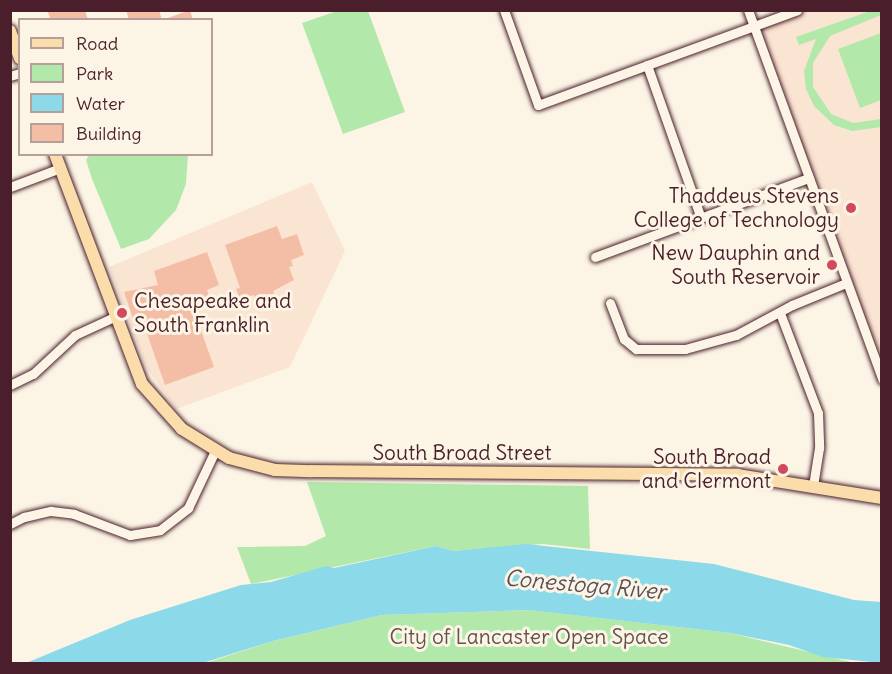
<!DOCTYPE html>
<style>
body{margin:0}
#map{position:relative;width:892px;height:674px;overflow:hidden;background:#fcf5e5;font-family:Delius,sans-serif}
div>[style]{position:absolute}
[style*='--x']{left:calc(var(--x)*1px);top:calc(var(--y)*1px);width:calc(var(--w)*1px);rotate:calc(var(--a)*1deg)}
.built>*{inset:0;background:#fae4d2}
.green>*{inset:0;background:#b2e9ab}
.water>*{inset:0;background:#8cd9ea}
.building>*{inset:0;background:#f4bea6}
.roads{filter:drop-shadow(0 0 2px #4a1f2b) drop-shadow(0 0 2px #4a1f2b)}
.minor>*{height:9px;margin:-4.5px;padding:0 4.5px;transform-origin:4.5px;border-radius:4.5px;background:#fcf5e5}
.major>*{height:12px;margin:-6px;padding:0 6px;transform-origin:6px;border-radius:6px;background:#faddab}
.dots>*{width:16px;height:16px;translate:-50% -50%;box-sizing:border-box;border:3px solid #fcf5e5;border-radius:50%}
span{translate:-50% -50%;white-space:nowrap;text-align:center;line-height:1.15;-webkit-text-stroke:6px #fcf5e5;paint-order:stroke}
.poi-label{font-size:21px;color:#4a1f2b}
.right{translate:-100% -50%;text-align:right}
.left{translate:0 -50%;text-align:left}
.street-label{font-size:21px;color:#4a1f2b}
.park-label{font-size:21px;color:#64524b}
.water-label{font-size:22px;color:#5a4e5b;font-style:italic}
.frame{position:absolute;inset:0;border:12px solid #4a1f2b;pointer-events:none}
.legend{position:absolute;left:18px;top:18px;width:195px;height:138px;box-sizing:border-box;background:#fcf5e5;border:2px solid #b59f9b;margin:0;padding:8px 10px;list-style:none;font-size:18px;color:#4a1f2b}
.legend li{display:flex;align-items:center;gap:12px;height:30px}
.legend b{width:30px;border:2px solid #b59f9b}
</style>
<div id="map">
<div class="built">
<div style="clip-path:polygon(797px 11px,881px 11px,881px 379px,754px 26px)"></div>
<div style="clip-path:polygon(312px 182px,345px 251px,290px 367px,176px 409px,146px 367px,109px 267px)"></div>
</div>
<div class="green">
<div style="clip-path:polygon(337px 11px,368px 11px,405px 112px,343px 134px,302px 23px)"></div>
<div style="clip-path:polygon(870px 11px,881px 11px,881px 15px,830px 36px,813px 63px,813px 87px,831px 114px,853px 123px,881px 119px,881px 127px,852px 131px,834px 125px,814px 106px,806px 89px,804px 71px,816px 39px,799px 45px,796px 37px)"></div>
<div style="clip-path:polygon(881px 33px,881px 100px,860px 108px,838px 49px)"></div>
<div style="clip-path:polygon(188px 154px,186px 184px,176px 210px,149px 239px,121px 249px,92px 179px,86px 160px,89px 155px)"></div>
<div style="clip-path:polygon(307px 482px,588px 486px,590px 549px,542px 544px,454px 551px,436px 546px,251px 584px,237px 547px,305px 546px,326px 536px)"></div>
<div style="clip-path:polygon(530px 610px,730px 633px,855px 663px,203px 664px,273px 641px,382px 615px)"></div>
</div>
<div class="water">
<div style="clip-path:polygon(526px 544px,714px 564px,854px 600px,881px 602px,881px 663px,823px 657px,789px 645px,730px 633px,529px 610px,382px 615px,273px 641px,203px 663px,26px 663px,130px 620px,241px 585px,271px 582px,326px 566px,334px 568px,436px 546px,454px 551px)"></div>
</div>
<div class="building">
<div style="clip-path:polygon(47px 10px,85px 10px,88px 20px,51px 20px)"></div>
<div style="clip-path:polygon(126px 10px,159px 10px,162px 20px,129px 20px)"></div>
<div style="clip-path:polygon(190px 10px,193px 20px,165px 20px,165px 19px)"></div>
<div style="clip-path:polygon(277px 226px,282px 239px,297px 234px,304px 255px,291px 260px,293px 266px,289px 267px,294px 280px,273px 291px,276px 299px,258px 306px,254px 295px,240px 299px,236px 289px,240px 288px,225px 245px)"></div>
<div style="clip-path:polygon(207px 252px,219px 285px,207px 290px,212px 305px,194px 311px,214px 367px,165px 385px,146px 331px,138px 333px,124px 292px,158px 285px,154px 271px)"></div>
</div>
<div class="roads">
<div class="minor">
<div style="--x:504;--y:10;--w:101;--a:70.3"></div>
<div style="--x:538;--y:105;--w:276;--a:-20.1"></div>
<div style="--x:748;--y:10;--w:393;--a:70"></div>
<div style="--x:647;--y:65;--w:162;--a:70.6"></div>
<div style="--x:10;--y:76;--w:10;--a:-17"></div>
<div style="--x:10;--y:187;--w:53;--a:-20.8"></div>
<div style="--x:595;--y:257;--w:228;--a:-20.3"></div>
<div style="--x:610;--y:303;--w:39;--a:69"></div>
<div style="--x:624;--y:339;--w:16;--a:40"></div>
<div style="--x:636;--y:349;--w:49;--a:0"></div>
<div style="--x:685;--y:349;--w:53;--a:-15.4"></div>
<div style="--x:736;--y:335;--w:64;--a:-28.2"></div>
<div style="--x:792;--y:305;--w:58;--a:-22.2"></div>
<div style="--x:780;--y:313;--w:107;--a:69.2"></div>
<div style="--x:818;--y:413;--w:35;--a:88"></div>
<div style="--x:819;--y:448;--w:37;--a:99"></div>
<div style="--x:10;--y:385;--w:25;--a:-26"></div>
<div style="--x:33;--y:374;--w:57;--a:-42.9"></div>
<div style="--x:75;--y:335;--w:43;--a:-24.8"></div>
<div style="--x:10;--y:524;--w:16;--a:-27"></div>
<div style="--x:24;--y:517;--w:28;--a:-13"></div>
<div style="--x:51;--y:511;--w:23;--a:7"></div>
<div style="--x:74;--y:514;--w:60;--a:20.6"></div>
<div style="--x:130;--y:535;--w:30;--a:-9"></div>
<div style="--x:160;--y:530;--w:36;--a:-38"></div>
<div style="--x:188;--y:508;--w:63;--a:-64.7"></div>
</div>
<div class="major">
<div style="--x:10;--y:31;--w:29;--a:70"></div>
<div style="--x:55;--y:154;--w:246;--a:69.3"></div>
<div style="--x:142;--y:384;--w:60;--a:48.4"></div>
<div style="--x:182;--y:429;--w:55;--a:31.7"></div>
<div style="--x:229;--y:458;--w:48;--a:14.6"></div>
<div style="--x:275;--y:470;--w:36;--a:2"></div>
<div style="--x:311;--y:471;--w:427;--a:0.5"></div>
<div style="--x:738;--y:475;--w:146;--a:9.1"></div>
</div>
</div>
<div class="dots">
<div style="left:851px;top:208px;background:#d1495b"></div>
<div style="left:832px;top:265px;background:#d1495b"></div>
<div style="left:122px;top:313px;background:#d1495b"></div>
<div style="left:783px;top:469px;background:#d1495b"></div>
</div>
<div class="poi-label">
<span class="right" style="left:839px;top:208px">Thaddeus Stevens<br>College of Technology</span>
<span class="right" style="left:820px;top:265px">New Dauphin and<br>South Reservoir</span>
<span class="left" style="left:134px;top:313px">Chesapeake and<br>South Franklin</span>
<span class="right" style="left:771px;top:469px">South Broad<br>and Clermont</span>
</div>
<div class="street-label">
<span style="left:462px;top:453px">South Broad Street</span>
</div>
<div class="park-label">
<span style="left:529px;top:637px">City of Lancaster Open Space</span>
</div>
<div class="water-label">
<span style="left:585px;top:585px;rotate:5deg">Conestoga River</span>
</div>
<div class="frame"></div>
<ul class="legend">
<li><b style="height:8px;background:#faddab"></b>Road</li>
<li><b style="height:16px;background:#b2e9ab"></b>Park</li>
<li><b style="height:16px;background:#8cd9ea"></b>Water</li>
<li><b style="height:16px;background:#f4bea6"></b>Building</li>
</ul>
</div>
